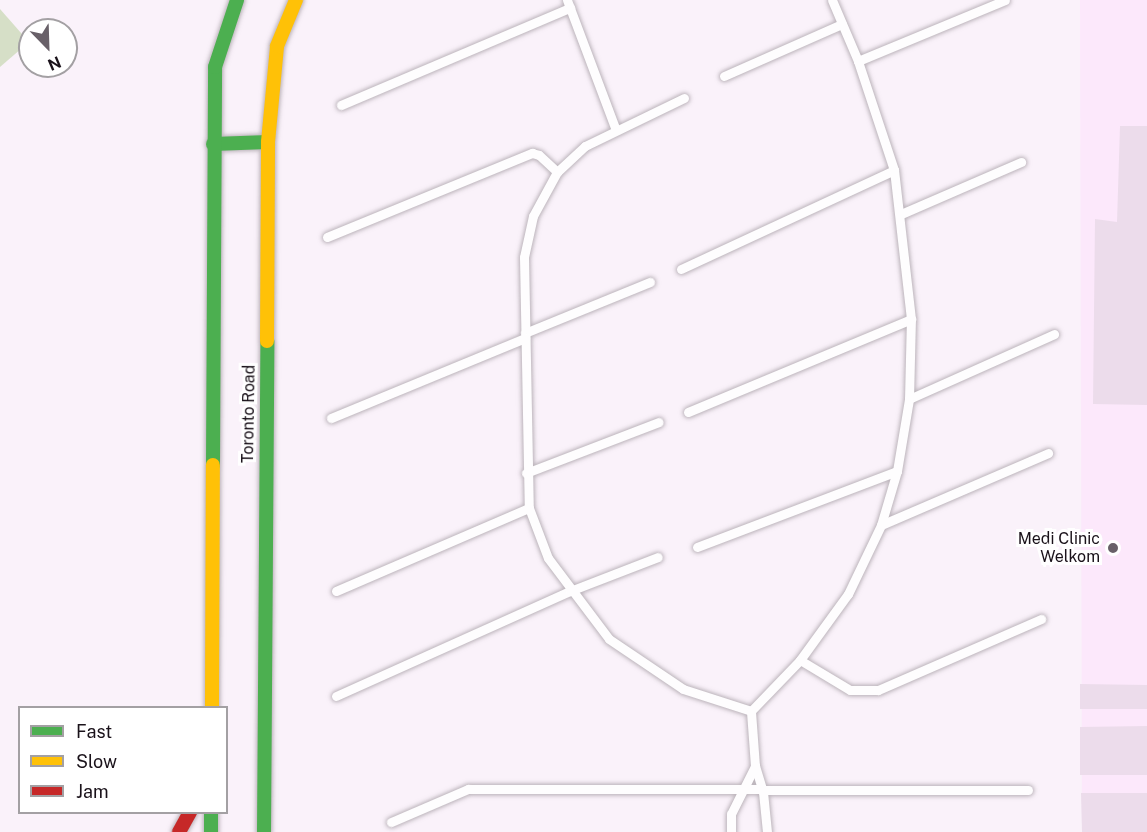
<!DOCTYPE html>
<style>
body{margin:0}
#map{position:relative;width:1147px;height:832px;overflow:hidden;background:#faf2fa;font-family:"Public Sans",sans-serif}
div>[style]{position:absolute}
[style*='--x']{left:calc(var(--x)*1px);top:calc(var(--y)*1px);width:calc(var(--w)*1px);rotate:calc(var(--a)*1deg)}
.built>*{inset:0;background:#fce8fb}
.green>*{inset:0;background:#d6dfc7}
.building>*{inset:0;background:#ecdceb}
.roads{filter:drop-shadow(0 0 2px #bcb4bb) drop-shadow(0 0 2px #bcb4bb)}
.lane>*{height:9px;margin:-4.5px;padding:0 4.5px;transform-origin:4.5px;border-radius:4.5px;background:#fefdfe}
.fast>*{height:14px;margin:-7px;padding:0 7px;transform-origin:7px;border-radius:7px;background:#4caf50}
.slow>*{height:14px;margin:-7px;padding:0 7px;transform-origin:7px;border-radius:7px;background:#ffc107}
.jam>*{height:14px;margin:-7px;padding:0 7px;transform-origin:7px;border-radius:7px;background:#c62828}
.dots>*{width:16px;height:16px;translate:-50% -50%;box-sizing:border-box;border:3px solid #fff;border-radius:50%}
span{translate:-50% -50%;white-space:nowrap;text-align:center;line-height:1.15;-webkit-text-stroke:6px #fff;paint-order:stroke}
.street-label{font-size:16px;color:#1a121a}
.poi-label{font-size:16px;color:#1a121a}
.right{translate:-100% -50%;text-align:right}
.legend{position:absolute;left:18px;top:706px;width:210px;height:108px;box-sizing:border-box;background:#fff;border:2px solid #a3a0a3;margin:0;padding:8px 10px;list-style:none;font-size:18px;color:#1a121a}
.legend li{display:flex;align-items:center;gap:12px;height:30px}
.legend b{width:30px;border:2px solid #a3a0a3}
.north{position:absolute;left:18px;top:18px;width:60px;height:60px;box-sizing:border-box;background:#fff;border:2px solid #a3a0a3;border-radius:50%;rotate:157deg;font-size:16px;font-weight:700;line-height:24px;text-align:center;color:#1a121a}
.north::after{content:'';display:block;margin:auto;width:21px;height:27px;background:#686068;clip-path:polygon(50% 0,100% 100%,50% 72%,0 100%)}
</style>
<div id="map">
<div class="built">
<div style="clip-path:polygon(1080px 0,1147px 0,1147px 832px,1082px 832px)"></div>
</div>
<div class="green">
<div style="clip-path:polygon(0 9px,29px 42px,0 67px)"></div>
</div>
<div class="building">
<div style="clip-path:polygon(1120px 126px,1147px 126px,1147px 405px,1093px 404px,1095px 219px,1117px 222px)"></div>
<div style="clip-path:polygon(1080px 684px,1147px 685px,1147px 709px,1080px 709px)"></div>
<div style="clip-path:polygon(1147px 726px,1147px 775px,1080px 775px,1080px 727px)"></div>
<div style="clip-path:polygon(1081px 793px,1147px 793px,1147px 832px,1082px 832px)"></div>
</div>
<div class="roads">
<div class="lane">
<div style="--x:567;--y:0;--w:137;--a:69.4"></div>
<div style="--x:858;--y:61;--w:159;--a:-22.5"></div>
<div style="--x:724;--y:76;--w:129;--a:-23.8"></div>
<div style="--x:684;--y:98;--w:110;--a:154.1"></div>
<div style="--x:585;--y:146;--w:38;--a:137"></div>
<div style="--x:557;--y:172;--w:50;--a:118.6"></div>
<div style="--x:533;--y:216;--w:42;--a:102.4"></div>
<div style="--x:524;--y:257;--w:251;--a:88.9"></div>
<div style="--x:529;--y:508;--w:53;--a:69.2"></div>
<div style="--x:548;--y:558;--w:101;--a:53"></div>
<div style="--x:609;--y:639;--w:89;--a:34"></div>
<div style="--x:683;--y:689;--w:71;--a:17.9"></div>
<div style="--x:341;--y:105;--w:249;--a:-23"></div>
<div style="--x:901;--y:214;--w:131;--a:-23.4"></div>
<div style="--x:327;--y:237;--w:222;--a:-22.3"></div>
<div style="--x:532;--y:153;--w:7;--a:16"></div>
<div style="--x:539;--y:155;--w:25;--a:43"></div>
<div style="--x:681;--y:269;--w:235;--a:-24.9"></div>
<div style="--x:525;--y:333;--w:135;--a:-22.2"></div>
<div style="--x:909;--y:399;--w:159;--a:-24.1"></div>
<div style="--x:688;--y:412;--w:242;--a:-22.6"></div>
<div style="--x:331;--y:418;--w:210;--a:-22.4"></div>
<div style="--x:526;--y:473;--w:142;--a:-21"></div>
<div style="--x:881;--y:525;--w:182;--a:-23.3"></div>
<div style="--x:697;--y:547;--w:214;--a:-20.8"></div>
<div style="--x:336;--y:591;--w:210;--a:-23.3"></div>
<div style="--x:800;--y:660;--w:58;--a:31"></div>
<div style="--x:850;--y:690;--w:28;--a:0"></div>
<div style="--x:878;--y:690;--w:178;--a:-23.5"></div>
<div style="--x:336;--y:696;--w:256;--a:-24.2"></div>
<div style="--x:570;--y:591;--w:94;--a:-21.1"></div>
<div style="--x:391;--y:822;--w:84;--a:-23.2"></div>
<div style="--x:468;--y:789;--w:560;--a:0.1"></div>
<div style="--x:731;--y:832;--w:18;--a:-90"></div>
<div style="--x:731;--y:814;--w:54;--a:-63.4"></div>
<div style="--x:767;--y:832;--w:40;--a:-95.7"></div>
<div style="--x:763;--y:792;--w:27;--a:-107"></div>
<div style="--x:755;--y:766;--w:55;--a:-94.2"></div>
<div style="--x:751;--y:711;--w:71;--a:-46.1"></div>
<div style="--x:800;--y:660;--w:82;--a:-54"></div>
<div style="--x:848;--y:594;--w:76;--a:-64.4"></div>
<div style="--x:881;--y:525;--w:56;--a:-73.5"></div>
<div style="--x:897;--y:471;--w:73;--a:-80.5"></div>
<div style="--x:909;--y:399;--w:80;--a:-88.6"></div>
<div style="--x:911;--y:319;--w:150;--a:-96.5"></div>
<div style="--x:894;--y:170;--w:115;--a:-108.3"></div>
<div style="--x:858;--y:61;--w:66;--a:-113.1"></div>
</div>
<div class="fast">
<div style="--x:213;--y:144;--w:55;--a:-2.1"></div>
<div style="--x:213;--y:465;--w:398;--a:-89.7"></div>
<div style="--x:215;--y:67;--w:71;--a:-71.8"></div>
<div style="--x:211;--y:812;--w:20;--a:90"></div>
<div style="--x:264;--y:832;--w:491;--a:-89.6"></div>
</div>
<div class="slow">
<div style="--x:267;--y:341;--w:199;--a:-89.7"></div>
<div style="--x:268;--y:142;--w:96;--a:-84.6"></div>
<div style="--x:277;--y:46;--w:50;--a:-67.6"></div>
<div style="--x:212;--y:708;--w:243;--a:-89.8"></div>
</div>
<div class="jam">
<div style="--x:179;--y:832;--w:23;--a:-61"></div>
</div>
</div>
<div class="dots">
<div style="left:1113px;top:548px;background:#686068"></div>
</div>
<div class="street-label">
<span style="left:249px;top:414px;rotate:-89deg">Toronto Road</span>
</div>
<div class="poi-label">
<span class="right" style="left:1100px;top:548px">Medi Clinic<br>Welkom</span>
</div>
<ul class="legend">
<li><b style="height:8px;background:#4caf50"></b>Fast</li>
<li><b style="height:8px;background:#ffc107"></b>Slow</li>
<li><b style="height:8px;background:#c62828"></b>Jam</li>
</ul>
<div class="north">N</div>
</div>
